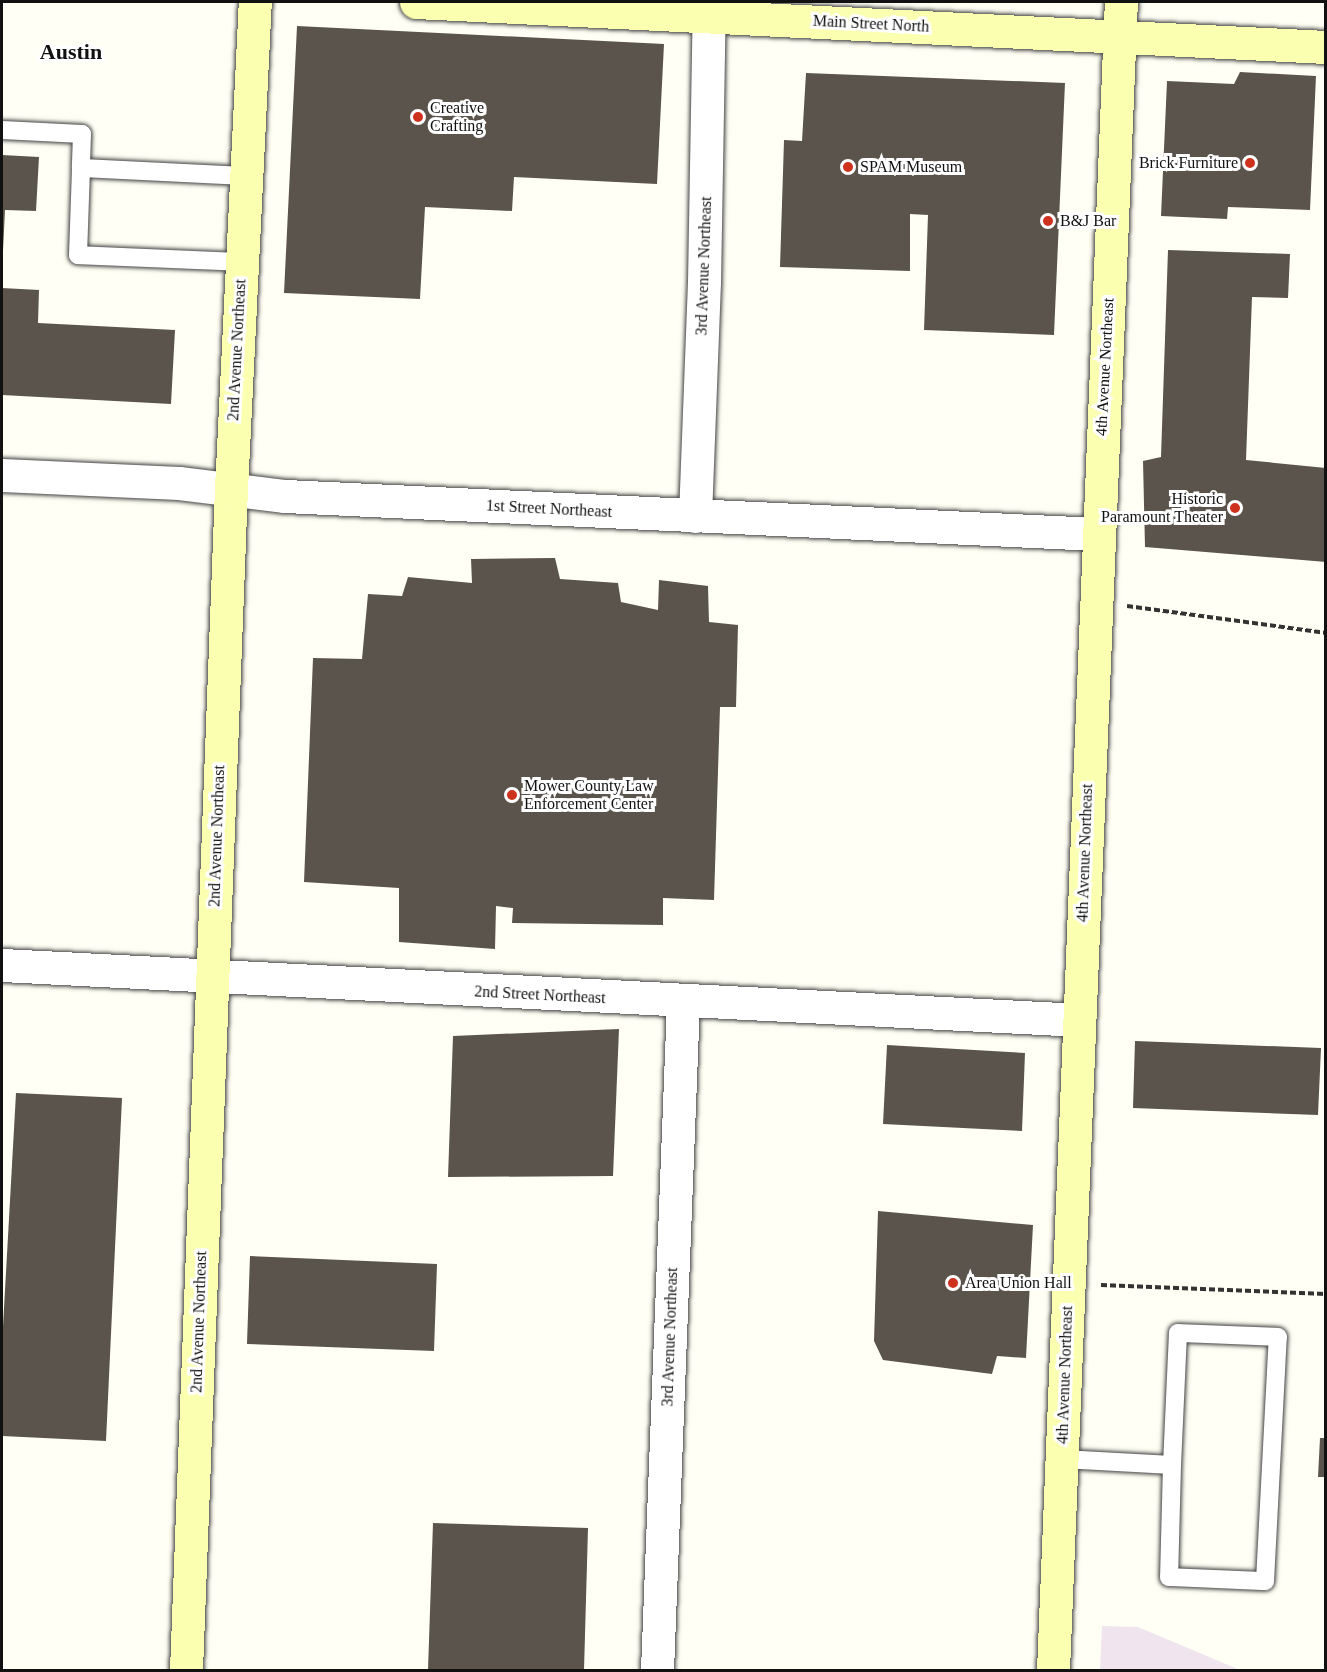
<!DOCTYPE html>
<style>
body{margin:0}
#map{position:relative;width:1327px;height:1672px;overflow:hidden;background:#fffff5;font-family:Georgia,serif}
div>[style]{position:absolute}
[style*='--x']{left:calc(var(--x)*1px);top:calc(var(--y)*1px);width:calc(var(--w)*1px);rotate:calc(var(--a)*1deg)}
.industrial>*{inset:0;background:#f0e5ef}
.building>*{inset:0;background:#5b544c}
.path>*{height:4px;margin-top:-2px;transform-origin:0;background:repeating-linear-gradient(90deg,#333 0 6px,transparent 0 9px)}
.roads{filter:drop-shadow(0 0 2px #444) drop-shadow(0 0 2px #444)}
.lane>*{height:18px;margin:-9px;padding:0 9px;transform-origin:9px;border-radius:9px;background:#fff}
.street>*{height:33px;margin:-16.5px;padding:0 16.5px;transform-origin:16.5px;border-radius:16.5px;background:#fff}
.secondary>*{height:33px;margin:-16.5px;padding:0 16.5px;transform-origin:16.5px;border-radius:16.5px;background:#fbffb0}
.dots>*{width:16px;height:16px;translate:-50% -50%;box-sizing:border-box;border:3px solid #fff;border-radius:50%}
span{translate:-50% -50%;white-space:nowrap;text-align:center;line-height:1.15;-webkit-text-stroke:6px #fff;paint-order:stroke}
.street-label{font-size:16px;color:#111}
.poi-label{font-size:16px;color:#111}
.left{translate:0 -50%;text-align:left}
.right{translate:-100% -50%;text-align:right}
.district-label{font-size:22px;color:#111;font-weight:700}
.frame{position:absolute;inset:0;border:3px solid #111;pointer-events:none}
</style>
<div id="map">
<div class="industrial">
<div style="clip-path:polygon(1102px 1626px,1138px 1627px,1240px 1670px,1100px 1670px)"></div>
</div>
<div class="building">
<div style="clip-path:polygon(297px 26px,664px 44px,657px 184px,514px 177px,512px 211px,425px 207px,420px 299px,284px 293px)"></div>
<div style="clip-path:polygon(1240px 72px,1316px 76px,1310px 210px,1228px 207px,1227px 219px,1161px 216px,1167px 81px,1234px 84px)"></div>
<div style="clip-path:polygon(806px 73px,1065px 83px,1054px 335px,924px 330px,928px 215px,910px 214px,910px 271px,780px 267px,784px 140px,802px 141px)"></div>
<div style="clip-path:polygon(2px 155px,39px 157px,36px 211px,5px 210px,3px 251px)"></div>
<div style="clip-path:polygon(1168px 250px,1290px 254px,1288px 298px,1252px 297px,1246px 460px,1326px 468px,1326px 562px,1145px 547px,1143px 461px,1161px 457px)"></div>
<div style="clip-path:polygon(2px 288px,39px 290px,38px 323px,175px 330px,171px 404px,2px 395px)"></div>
<div style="clip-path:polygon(555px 558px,560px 579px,618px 583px,621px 602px,658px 610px,659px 580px,708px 586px,709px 622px,738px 625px,736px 707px,720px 707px,714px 900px,663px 898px,663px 925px,512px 923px,513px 908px,496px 906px,495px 949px,399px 942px,399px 888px,304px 882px,313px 658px,362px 659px,368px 594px,402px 596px,408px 577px,472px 583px,471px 559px)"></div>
<div style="clip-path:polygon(619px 1029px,613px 1176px,448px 1177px,453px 1036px)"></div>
<div style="clip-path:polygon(1135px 1041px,1321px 1048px,1318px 1115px,1133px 1108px)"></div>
<div style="clip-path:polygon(887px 1045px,1025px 1053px,1022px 1131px,883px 1124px)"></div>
<div style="clip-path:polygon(16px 1093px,122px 1098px,106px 1441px,2px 1436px,2px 1344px)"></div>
<div style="clip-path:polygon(878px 1211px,1033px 1225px,1026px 1358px,997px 1356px,992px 1374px,883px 1360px,874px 1341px)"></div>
<div style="clip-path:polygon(250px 1256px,437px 1264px,434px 1351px,247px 1344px)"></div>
<div style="clip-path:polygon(1320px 1438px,1326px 1438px,1326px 1477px,1318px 1477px)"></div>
<div style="clip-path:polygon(433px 1523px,588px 1528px,584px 1670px,428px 1670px)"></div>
</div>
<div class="path">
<div style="--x:1127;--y:606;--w:201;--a:7.7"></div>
<div style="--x:1101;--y:1285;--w:225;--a:2.3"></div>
</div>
<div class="roads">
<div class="lane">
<div style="--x:2;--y:130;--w:80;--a:2.9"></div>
<div style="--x:82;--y:134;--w:34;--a:92"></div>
<div style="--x:242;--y:262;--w:164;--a:-177.6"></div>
<div style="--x:78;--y:255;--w:87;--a:-88"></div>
<div style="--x:81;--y:168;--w:165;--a:2.8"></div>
<div style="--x:1062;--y:1459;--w:110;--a:3.1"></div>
<div style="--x:1172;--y:1465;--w:112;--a:91.5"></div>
<div style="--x:1169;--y:1577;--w:96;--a:2.4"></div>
<div style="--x:1265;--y:1581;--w:244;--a:-87"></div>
<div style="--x:1278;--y:1337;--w:100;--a:-177.7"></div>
<div style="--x:1178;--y:1333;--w:132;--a:92.6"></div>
</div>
<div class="street">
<div style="--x:2;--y:475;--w:177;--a:2.6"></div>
<div style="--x:179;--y:483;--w:107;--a:7"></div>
<div style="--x:285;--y:496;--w:813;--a:2.68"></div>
<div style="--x:695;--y:516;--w:234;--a:-87.8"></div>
<div style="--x:704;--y:282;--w:280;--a:-89"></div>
<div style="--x:2;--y:965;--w:1078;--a:2.92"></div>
<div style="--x:657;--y:1670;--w:668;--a:-87.77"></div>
</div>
<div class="secondary">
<div style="--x:416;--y:2;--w:911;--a:2.83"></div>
<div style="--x:186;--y:1670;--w:1182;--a:-87.82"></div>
<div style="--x:231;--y:489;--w:488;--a:-87.2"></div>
<div style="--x:1053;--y:1670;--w:1669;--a:-87.67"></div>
</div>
</div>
<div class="dots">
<div style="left:418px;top:117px;background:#ce311c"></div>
<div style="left:1250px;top:163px;background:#ce311c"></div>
<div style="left:848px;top:167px;background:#ce311c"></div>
<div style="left:1048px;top:221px;background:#ce311c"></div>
<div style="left:1235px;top:508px;background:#ce311c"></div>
<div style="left:512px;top:795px;background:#ce311c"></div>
<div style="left:953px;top:1283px;background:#ce311c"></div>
</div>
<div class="street-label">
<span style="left:871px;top:24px;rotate:3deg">Main Street North</span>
<span style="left:704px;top:266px;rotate:-88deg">3rd Avenue Northeast</span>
<span style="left:237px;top:350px;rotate:-87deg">2nd Avenue Northeast</span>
<span style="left:1105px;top:367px;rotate:-87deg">4th Avenue Northeast</span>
<span style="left:549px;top:509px;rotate:3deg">1st Street Northeast</span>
<span style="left:217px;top:836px;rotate:-88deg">2nd Avenue Northeast</span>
<span style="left:1085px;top:853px;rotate:-88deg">4th Avenue Northeast</span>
<span style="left:540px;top:995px;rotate:3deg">2nd Street Northeast</span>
<span style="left:199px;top:1322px;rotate:-88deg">2nd Avenue Northeast</span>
<span style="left:670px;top:1337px;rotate:-88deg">3rd Avenue Northeast</span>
<span style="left:1065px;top:1375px;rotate:-88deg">4th Avenue Northeast</span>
</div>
<div class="poi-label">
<span class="left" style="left:430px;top:117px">Creative<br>Crafting</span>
<span class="right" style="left:1238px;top:163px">Brick Furniture</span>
<span class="left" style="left:860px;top:167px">SPAM Museum</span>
<span class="left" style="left:1060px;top:221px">B&amp;J Bar</span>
<span class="right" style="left:1223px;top:508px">Historic<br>Paramount Theater</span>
<span class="left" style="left:524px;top:795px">Mower County Law<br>Enforcement Center</span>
<span class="left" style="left:965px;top:1283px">Area Union Hall</span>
</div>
<div class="district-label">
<span style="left:71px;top:52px">Austin</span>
</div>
<div class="frame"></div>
</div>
